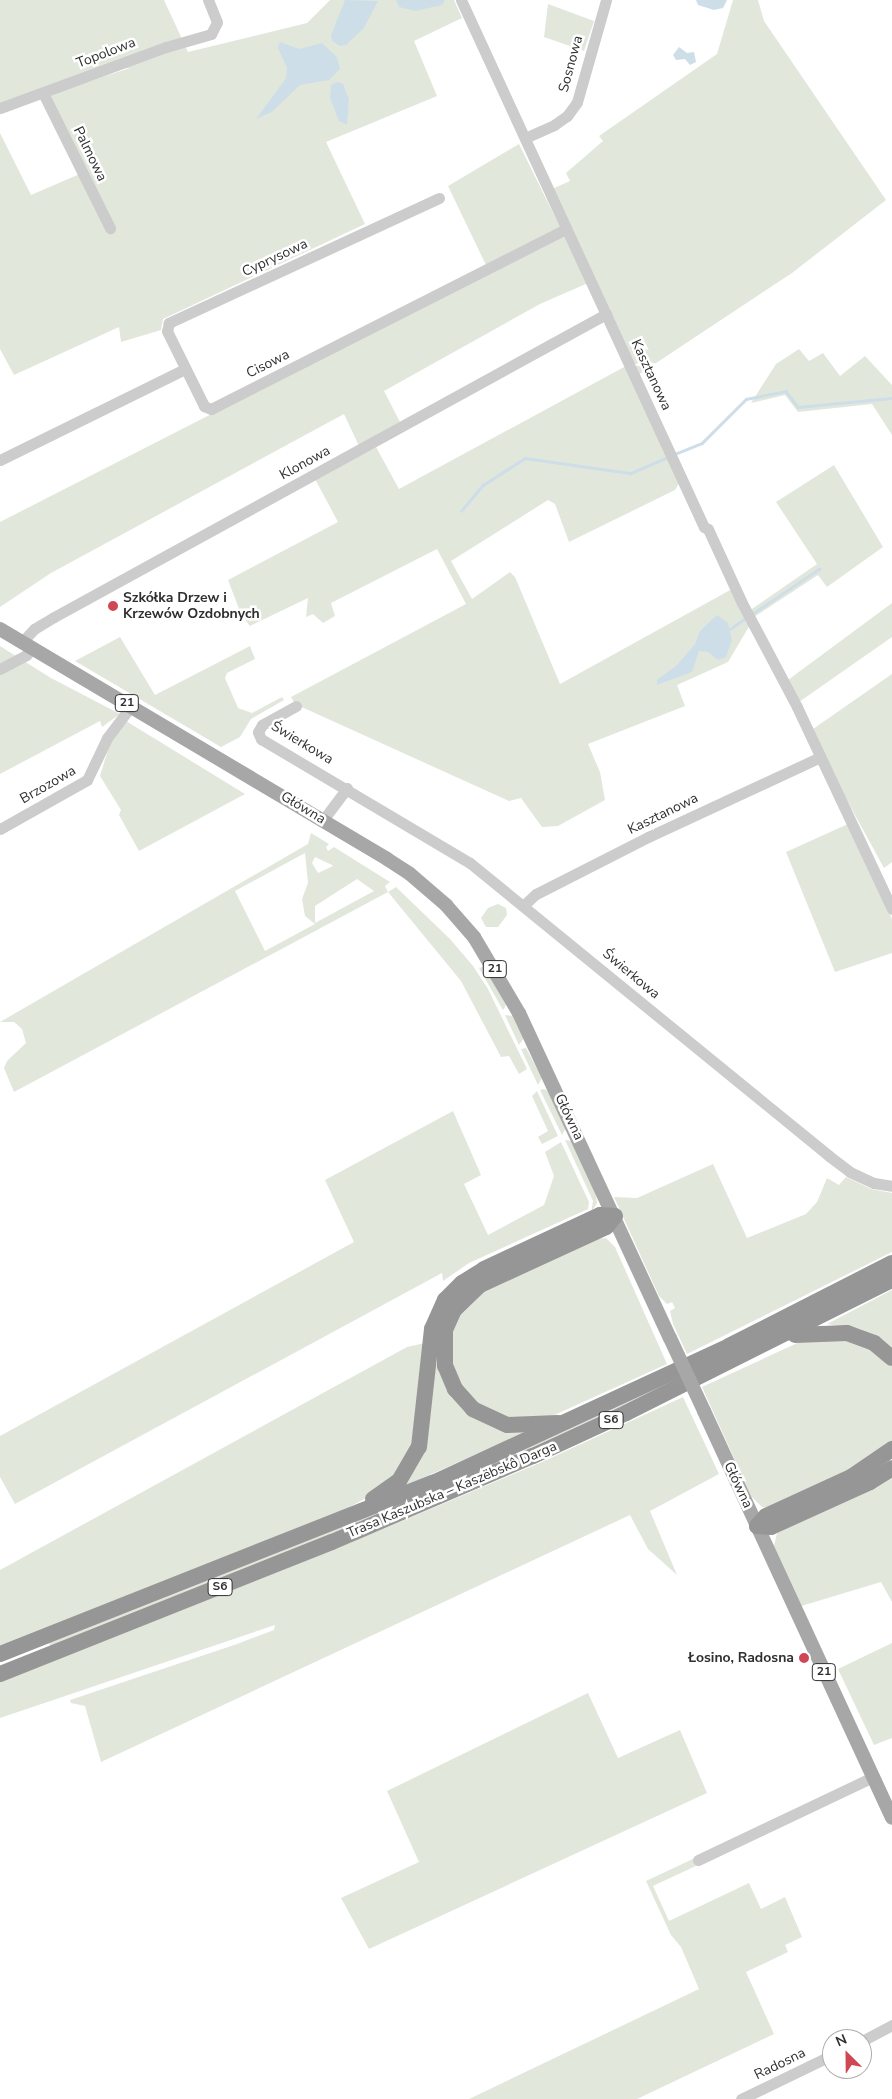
<!DOCTYPE html>
<meta charset="utf-8">
<style>
body{margin:0}
#map{position:relative;width:892px;height:2099px;overflow:hidden;background:#fff;font-family:"Nunito Sans",sans-serif}
div>[style]{position:absolute}
[style*='--x']{left:calc(var(--x)*1px);top:calc(var(--y)*1px);width:calc(var(--w)*1px);rotate:calc(var(--a)*1deg)}
.green>*{inset:0;background:#e2e7dc}
.water>*{inset:0;background:#cddee8}
.stream>*{height:2.5px;margin:-1.25px;padding:0 1.25px;transform-origin:1.25px;border-radius:1.25px;background:#cddee8}
.minor>*{height:11px;margin:-5.5px;padding:0 5.5px;transform-origin:5.5px;border-radius:5.5px;background:#ccc}
.major>*{height:14px;margin:-7px;padding:0 7px;transform-origin:7px;border-radius:7px;background:#a7a7a7}
.highway>*{height:16px;margin:-8px;padding:0 8px;transform-origin:8px;border-radius:8px;background:#969696}
.major-bridge>*{height:14px;margin:-7px;padding:0 7px;transform-origin:7px;border-radius:7px;background:#a7a7a7}
.dots>*{width:14px;height:14px;translate:-50% -50%;box-sizing:border-box;border:2px solid #fff;border-radius:50%}
span{translate:-50% -50%;white-space:nowrap;text-align:center;line-height:1.15;-webkit-text-stroke:5px #fff;paint-order:stroke}
.shield-label span{padding:1px 4px;background:#fff;border:1px solid;border-radius:4px;-webkit-text-stroke-width:0}
.shield-label{font-size:12px;color:#2f2f2f;font-weight:700}
.street-label{font-size:14px;color:#2f2f2f}
.poi-label{font-size:14px;color:#2f2f2f;font-weight:700}
.left{translate:0 -50%;text-align:left}
.right{translate:-100% -50%;text-align:right}
.north{position:absolute;left:822px;top:2029px;width:50px;height:50px;box-sizing:border-box;background:#fff;border:1px solid #acacac;border-radius:50%;rotate:337deg;font-size:14px;font-weight:700;line-height:20px;text-align:center;color:#2f2f2f}
.north::after{content:'';display:block;margin:auto;width:18px;height:22px;background:#d04754;clip-path:polygon(50% 0,100% 100%,50% 72%,0 100%)}
</style>
<div id="map">
<div class="green">
<div style="clip-path:polygon(0 0,164px 0,188px 52px,307px 23px,330px 0,454px 0,462px 18px,414px 41px,437px 96px,326px 142px,365px 224px,163px 319px,161px 330px,121px 342px,119px 327px,14px 375px,0 349px,0 133px,31px 195px,82px 173px,44px 96px,130px 68px,90px 70px,0 104px)"></div>
<div style="clip-path:polygon(733px 0,758px 0,764px 21px,886px 200px,792px 273px,638px 375px,552px 189px,570px 181px,566px 173px,603px 141px,599px 136px,717px 54px)"></div>
<div style="clip-path:polygon(548px 4px,594px 21px,584px 51px,544px 37px)"></div>
<div style="clip-path:polygon(519px 144px,560px 227px,486px 265px,448px 186px)"></div>
<div style="clip-path:polygon(564px 234px,588px 283px,540px 304px,384px 391px,400px 422px,359px 446px,344px 414px,51px 573px,0 607px,0 522px)"></div>
<div style="clip-path:polygon(799px 349px,809px 361px,823px 353px,840px 376px,865px 356px,892px 385px,892px 435px,872px 404px,798px 412px,785px 395px,751px 403px,776px 364px)"></div>
<div style="clip-path:polygon(626px 366px,679px 483px,675px 490px,569px 542px,555px 504px,548px 500px,451px 561px,472px 599px,510px 572px,515px 577px,560px 684px,732px 589px,750px 625px,728px 662px,677px 685px,685px 706px,588px 744px,600px 772px,605px 800px,558px 826px,542px 827px,521px 798px,509px 801px,295px 704px,291px 697px,466px 604px,437px 549px,331px 603px,335px 616px,323px 623px,313px 614px,306px 617px,308px 598px,250px 626px,241px 614px,228px 580px,338px 522px,315px 479px,376px 447px,399px 489px)"></div>
<div style="clip-path:polygon(834px 465px,883px 547px,827px 587px,818px 575px,754px 617px,749px 611px,817px 564px,776px 502px)"></div>
<div style="clip-path:polygon(892px 603px,892px 637px,799px 702px,788px 680px)"></div>
<div style="clip-path:polygon(120px 637px,155px 695px,250px 646px,255px 659px,227px 673px,225px 678px,238px 708px,252px 713px,282px 697px,284px 700px,251px 719px,240px 737px,221px 747px,75px 661px)"></div>
<div style="clip-path:polygon(0 646px,51px 678px,120px 714px,102px 727px,100px 721px,0 774px)"></div>
<div style="clip-path:polygon(892px 674px,892px 862px,884px 868px,838px 784px,813px 729px)"></div>
<div style="clip-path:polygon(126px 721px,245px 794px,139px 851px,119px 815px,121px 810px,100px 776px,110px 743px)"></div>
<div style="clip-path:polygon(848px 824px,892px 919px,892px 953px,835px 972px,786px 852px)"></div>
<div style="clip-path:polygon(evenodd,311px 833px,329px 844px,326px 847px,328px 851px,334px 847px,390px 882px,385px 886px,388px 892px,396px 887px,450px 939px,473px 966px,488px 989px,527px 1069px,519px 1074px,509px 1056px,501px 1057px,461px 981px,388px 892px,14px 1092px,4px 1068px,7px 1061px,26px 1043px,22px 1029px,14px 1022px,0 1022px,308px 844px,311px 833px,305px 853px,308px 883px,302px 899px,305px 916px,315px 924px,265px 951px,235px 891px,305px 853px,311px 833px,315px 857px,332px 865px,333px 866px,318px 873px,312px 863px,315px 857px,311px 833px,357px 879px,374px 891px,315px 923px,315px 906px,357px 879px)"></div>
<div style="clip-path:polygon(498px 904px,506px 908px,507px 915px,498px 927px,486px 927px,481px 918px,488px 908px)"></div>
<div style="clip-path:polygon(485px 966px,506px 1005px,503px 1010px,479px 968px)"></div>
<div style="clip-path:polygon(505px 1015px,513px 1016px,524px 1038px,519px 1045px)"></div>
<div style="clip-path:polygon(526px 1048px,542px 1078px,538px 1085px,521px 1049px)"></div>
<div style="clip-path:polygon(544px 1089px,548px 1091px,566px 1128px,562px 1135px,540px 1090px)"></div>
<div style="clip-path:polygon(537px 1091px,558px 1136px,542px 1144px,538px 1137px,548px 1131px,532px 1096px)"></div>
<div style="clip-path:polygon(453px 1111px,481px 1175px,464px 1184px,488px 1235px,544px 1205px,554px 1176px,545px 1152px,561px 1142px,589px 1202px,588px 1209px,469px 1263px,443px 1281px,442px 1273px,15px 1504px,0 1477px,0 1436px,354px 1242px,325px 1180px)"></div>
<div style="clip-path:polygon(565px 1140px,572px 1141px,596px 1195px,597px 1203px,591px 1213px,593px 1201px)"></div>
<div style="clip-path:polygon(713px 1164px,747px 1238px,806px 1214px,817px 1202px,827px 1178px,839px 1185px,846px 1177px,871px 1189px,892px 1193px,892px 1252px,687px 1354px,673px 1324px,670px 1311px,675px 1308px,672px 1302px,667px 1304px,659px 1296px,614px 1197px,637px 1198px)"></div>
<div style="clip-path:polygon(606px 1238px,615px 1247px,667px 1364px,550px 1417px,502px 1418px,466px 1396px,449px 1359px,454px 1320px,477px 1294px,597px 1239px)"></div>
<div style="clip-path:polygon(892px 1290px,892px 1349px,860px 1329px,827px 1324px)"></div>
<div style="clip-path:polygon(453px 1303px,446px 1382px,524px 1433px,400px 1488px,409px 1475px,435px 1334px)"></div>
<div style="clip-path:polygon(806px 1339px,858px 1340px,892px 1366px,892px 1441px,875px 1457px,767px 1508px,762px 1507px,751px 1496px,702px 1387px)"></div>
<div style="clip-path:polygon(425px 1343px,417px 1426px,404px 1466px,370px 1496px,344px 1510px,0 1646px,0 1570px,407px 1347px)"></div>
<div style="clip-path:polygon(675px 1378px,677px 1383px,481px 1473px,51px 1648px,49px 1643px,379px 1512px)"></div>
<div style="clip-path:polygon(683px 1397px,719px 1474px,650px 1511px,677px 1575px,648px 1549px,630px 1515px,101px 1762px,85px 1706px,71px 1703px,70px 1700px,237px 1644px,274px 1630px,275px 1625px,0 1718px,0 1680px,388px 1527px,542px 1462px)"></div>
<div style="clip-path:polygon(892px 1474px,892px 1602px,881px 1582px,798px 1607px,774px 1546px,777px 1533px)"></div>
<div style="clip-path:polygon(892px 1643px,892px 1738px,874px 1745px,838px 1669px)"></div>
<div style="clip-path:polygon(588px 1693px,618px 1758px,680px 1730px,707px 1793px,369px 1949px,341px 1898px,419px 1862px,387px 1791px)"></div>
<div style="clip-path:polygon(765px 1825px,768px 1832px,653px 1886px,669px 1921px,749px 1883px,761px 1909px,785px 1897px,802px 1937px,785px 1945px,788px 1952px,746px 1972px,774px 2034px,637px 2099px,469px 2099px,699px 1989px,681px 1947px,671px 1935px,646px 1881px)"></div>
</div>
<div class="water">
<div style="clip-path:polygon(345px 0,378px 1px,364px 28px,346px 45px,340px 46px,332px 41px,331px 35px)"></div>
<div style="clip-path:polygon(396px 0,445px 0,442px 5px,415px 11px,399px 7px)"></div>
<div style="clip-path:polygon(696px 0,727px 0,723px 8px,714px 10px,698px 5px)"></div>
<div style="clip-path:polygon(280px 42px,299px 49px,322px 43px,337px 57px,340px 69px,329px 80px,300px 85px,272px 112px,256px 119px,286px 78px,287px 68px,278px 48px)"></div>
<div style="clip-path:polygon(679px 47px,687px 53px,694px 52px,696px 62px,690px 65px,685px 59px,676px 60px,673px 55px)"></div>
<div style="clip-path:polygon(337px 82px,343px 84px,349px 99px,347px 125px,339px 121px,330px 98px,331px 85px)"></div>
<div style="clip-path:polygon(717px 615px,728px 623px,732px 640px,726px 657px,718px 660px,708px 652px,699px 651px,692px 672px,657px 685px,657px 680px,677px 665px,695px 644px,700px 631px)"></div>
</div>
<div class="stream">
<div style="--x:675;--y:454;--w:29;--a:-22"></div>
<div style="--x:702;--y:443;--w:62;--a:-45"></div>
<div style="--x:746;--y:399;--w:41;--a:-11.3"></div>
<div style="--x:786;--y:391;--w:20;--a:53"></div>
<div style="--x:798;--y:407;--w:94;--a:-5.5"></div>
<div style="--x:461;--y:511;--w:34;--a:-50"></div>
<div style="--x:483;--y:485;--w:50;--a:-32.7"></div>
<div style="--x:525;--y:458;--w:107;--a:8.1"></div>
<div style="--x:631;--y:473;--w:40;--a:-23.4"></div>
<div style="--x:752;--y:614;--w:81;--a:-33.9"></div>
<div style="--x:730;--y:629;--w:21;--a:-35"></div>
</div>
<div class="minor">
<div style="--x:461;--y:0;--w:580;--a:65.25"></div>
<div style="--x:704;--y:527;--w:4;--a:27"></div>
<div style="--x:708;--y:529;--w:81;--a:65.3"></div>
<div style="--x:742;--y:603;--w:118;--a:62.1"></div>
<div style="--x:797;--y:707;--w:223;--a:64.8"></div>
<div style="--x:43;--y:93;--w:151;--a:63.6"></div>
<div style="--x:0;--y:108;--w:177;--a:-20.2"></div>
<div style="--x:166;--y:47;--w:47;--a:-16.1"></div>
<div style="--x:211;--y:34;--w:13;--a:-63"></div>
<div style="--x:217;--y:22;--w:24;--a:-112"></div>
<div style="--x:525;--y:138;--w:32;--a:-24"></div>
<div style="--x:554;--y:125;--w:16;--a:-35"></div>
<div style="--x:567;--y:116;--w:17;--a:-54"></div>
<div style="--x:577;--y:102;--w:106;--a:-74.1"></div>
<div style="--x:439;--y:198;--w:298;--a:155.2"></div>
<div style="--x:169;--y:323;--w:8;--a:104"></div>
<div style="--x:167;--y:331;--w:84;--a:63.7"></div>
<div style="--x:204;--y:406;--w:8;--a:23"></div>
<div style="--x:211;--y:409;--w:398;--a:-26.9"></div>
<div style="--x:0;--y:460;--w:206;--a:-26.2"></div>
<div style="--x:22;--y:642;--w:18;--a:-47"></div>
<div style="--x:34;--y:629;--w:23;--a:-31"></div>
<div style="--x:54;--y:617;--w:630;--a:-28.76"></div>
<div style="--x:0;--y:669;--w:30;--a:-28"></div>
<div style="--x:26;--y:655;--w:10;--a:-45"></div>
<div style="--x:296;--y:706;--w:39;--a:151"></div>
<div style="--x:262;--y:725;--w:8;--a:120"></div>
<div style="--x:258;--y:732;--w:8;--a:67"></div>
<div style="--x:261;--y:739;--w:243;--a:30.7"></div>
<div style="--x:470;--y:863;--w:463;--a:39.2"></div>
<div style="--x:829;--y:1156;--w:26;--a:37"></div>
<div style="--x:850;--y:1172;--w:26;--a:25"></div>
<div style="--x:874;--y:1183;--w:18;--a:9"></div>
<div style="--x:323;--y:820;--w:40;--a:-53"></div>
<div style="--x:0;--y:829;--w:100;--a:-29.4"></div>
<div style="--x:87;--y:780;--w:47;--a:-64.5"></div>
<div style="--x:107;--y:738;--w:41;--a:-52.9"></div>
<div style="--x:524;--y:905;--w:16;--a:-43"></div>
<div style="--x:536;--y:894;--w:126;--a:-27"></div>
<div style="--x:648;--y:837;--w:190;--a:-24.9"></div>
<div style="--x:698;--y:1860;--w:194;--a:-25.4"></div>
<div style="--x:862;--y:2041;--w:34;--a:-28"></div>
<div style="--x:741;--y:2099;--w:101;--a:-25.8"></div>
</div>
<div class="major">
<div style="--x:0;--y:629;--w:450;--a:30.7"></div>
<div style="--x:387;--y:859;--w:27;--a:33"></div>
<div style="--x:410;--y:874;--w:48;--a:40.7"></div>
<div style="--x:446;--y:905;--w:43;--a:48.8"></div>
<div style="--x:474;--y:937;--w:88;--a:59.4"></div>
<div style="--x:519;--y:1013;--w:358;--a:65.1"></div>
<div style="--x:704;--y:1411;--w:448;--a:65.2"></div>
</div>
<div class="highway">
<div style="--x:795;--y:1335;--w:52;--a:-2.2"></div>
<div style="--x:847;--y:1333;--w:29;--a:20"></div>
<div style="--x:874;--y:1343;--w:23;--a:40"></div>
<div style="--x:558;--y:1423;--w:51;--a:177.8"></div>
<div style="--x:507;--y:1425;--w:38;--a:-155"></div>
<div style="--x:473;--y:1409;--w:27;--a:-132"></div>
<div style="--x:455;--y:1389;--w:25;--a:-113"></div>
<div style="--x:445;--y:1366;--w:36;--a:-90"></div>
<div style="--x:445;--y:1330;--w:22;--a:-66"></div>
<div style="--x:454;--y:1310;--w:36;--a:-44"></div>
<div style="--x:480;--y:1285;--w:139;--a:-24.7"></div>
<div style="--x:606;--y:1227;--w:14;--a:-51"></div>
<div style="--x:373;--y:1499;--w:32;--a:-35"></div>
<div style="--x:399;--y:1481;--w:39;--a:-60"></div>
<div style="--x:419;--y:1447;--w:119;--a:-83.7"></div>
<div style="--x:432;--y:1329;--w:32;--a:-66"></div>
<div style="--x:445;--y:1300;--w:24;--a:-45"></div>
<div style="--x:462;--y:1283;--w:26;--a:-32"></div>
<div style="--x:484;--y:1269;--w:128;--a:-25"></div>
<div style="--x:600;--y:1215;--w:15;--a:4"></div>
<div style="--x:757;--y:1526;--w:13;--a:-48"></div>
<div style="--x:766;--y:1516;--w:94;--a:-24.6"></div>
<div style="--x:851;--y:1477;--w:50;--a:-34.3"></div>
<div style="--x:757;--y:1526;--w:14;--a:4"></div>
<div style="--x:771;--y:1527;--w:109;--a:-24.4"></div>
<div style="--x:870;--y:1482;--w:26;--a:-32"></div>
<div style="--x:0;--y:1654;--w:466;--a:-21.6"></div>
<div style="--x:433;--y:1483;--w:326;--a:-24.8"></div>
<div style="--x:729;--y:1346;--w:183;--a:-27"></div>
<div style="--x:0;--y:1674;--w:357;--a:-21.7"></div>
<div style="--x:332;--y:1542;--w:219;--a:-23.2"></div>
<div style="--x:533;--y:1456;--w:102;--a:-24.8"></div>
<div style="--x:626;--y:1413;--w:297;--a:-26.6"></div>
</div>
<div class="major-bridge">
<div style="--x:670;--y:1338;--w:81;--a:65"></div>
</div>
<div class="dots">
<div style="left:113px;top:606px;background:#d04754"></div>
<div style="left:804px;top:1658px;background:#d04754"></div>
</div>
<div class="shield-label">
<span style="left:127px;top:703px">21</span>
<span style="left:495px;top:969px">21</span>
<span style="left:611px;top:1420px">S6</span>
<span style="left:220px;top:1587px">S6</span>
<span style="left:824px;top:1672px">21</span>
</div>
<div class="street-label">
<span style="left:106px;top:53px;rotate:-21deg">Topolowa</span>
<span style="left:571px;top:64px;rotate:-75deg">Sosnowa</span>
<span style="left:90px;top:154px;rotate:64deg">Palmowa</span>
<span style="left:275px;top:258px;rotate:-25deg">Cyprysowa</span>
<span style="left:268px;top:364px;rotate:-27deg">Cisowa</span>
<span style="left:651px;top:375px;rotate:65deg">Kasztanowa</span>
<span style="left:305px;top:463px;rotate:-29deg">Klonowa</span>
<span style="left:302px;top:743px;rotate:31deg">Świerkowa</span>
<span style="left:48px;top:785px;rotate:-30deg">Brzozowa</span>
<span style="left:303px;top:808px;rotate:31deg">Główna</span>
<span style="left:663px;top:814px;rotate:-26deg">Kasztanowa</span>
<span style="left:631px;top:974px;rotate:40deg">Świerkowa</span>
<span style="left:569px;top:1117px;rotate:65deg">Główna</span>
<span style="left:738px;top:1485px;rotate:65deg">Główna</span>
<span style="left:452px;top:1490px;rotate:-23deg">Trasa Kaszubska – Kaszëbskô Darga</span>
<span style="left:780px;top:2064px;rotate:-26deg">Radosna</span>
</div>
<div class="poi-label">
<span class="left" style="left:123px;top:606px">Szkółka Drzew i<br>Krzewów Ozdobnych</span>
<span class="right" style="left:794px;top:1658px">Łosino, Radosna</span>
</div>
<div class="north">N</div>
</div>
